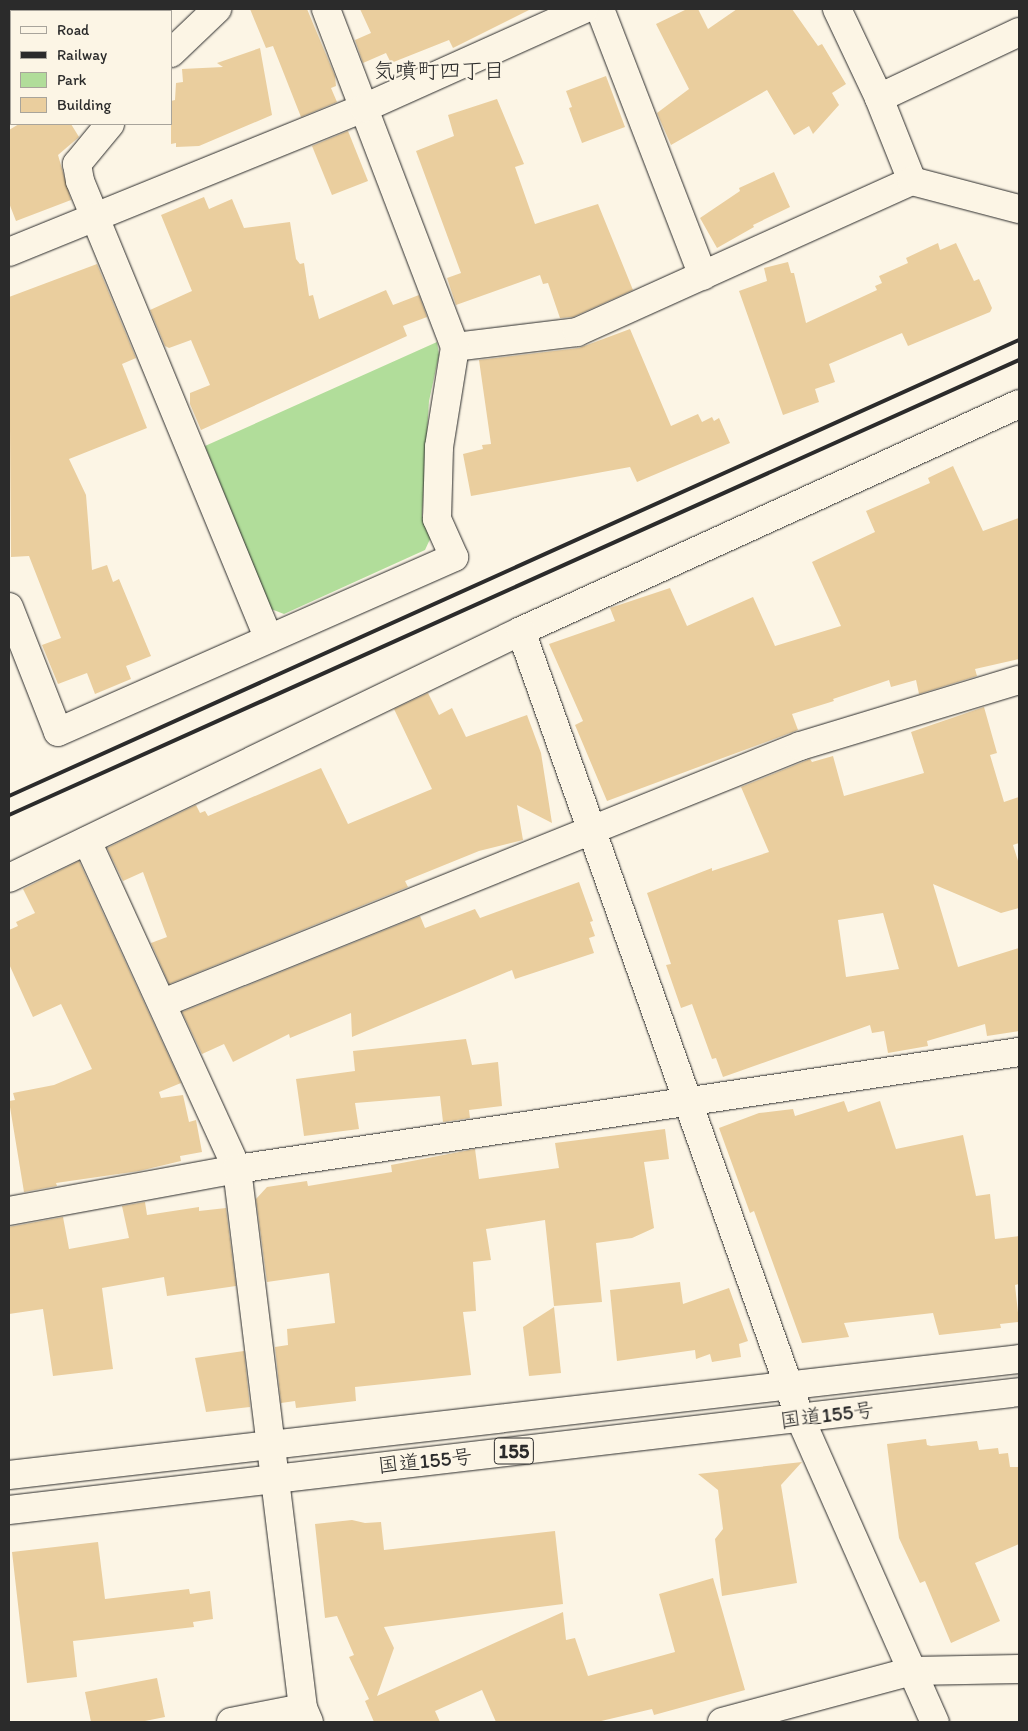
<!DOCTYPE html>
<meta charset="utf-8">
<style>
body{margin:0}
#map{position:relative;width:1028px;height:1731px;overflow:hidden;background:#fcf5e5;font-family:Itim,"Klee One",sans-serif}
div>[style]{position:absolute}
[style*='--x']{left:calc(var(--x)*1px);top:calc(var(--y)*1px);width:calc(var(--w)*1px);rotate:calc(var(--a)*1deg)}
.green>*{inset:0;background:#b1dd9a}
.building>*{inset:0;background:#eace9e}
.roads{filter:drop-shadow(0 0 1px #2b2b2b) drop-shadow(0 0 1px #2b2b2b)}
.minor>*{height:28px;margin:-14px;padding:0 14px;transform-origin:14px;border-radius:14px;background:#fcf5e5}
.tertiary>*{height:28px;margin:-14px;padding:0 14px;transform-origin:14px;border-radius:14px;background:#fcf5e5}
.trunk>*{height:28px;margin:-14px;padding:0 14px;transform-origin:14px;border-radius:14px;background:#fcf5e5}
.rail>*{height:4px;margin:-2px;padding:0 2px;transform-origin:2px;border-radius:2px;background:#2b2b2b}
span{translate:-50% -50%;white-space:nowrap;text-align:center;line-height:1.15;-webkit-text-stroke:4.5px #fcf5e5;paint-order:stroke}
.shield-label span{padding:1px 4px;background:#fcf5e5;border:1px solid;border-radius:4px;-webkit-text-stroke-width:0}
.shield-label{font-size:20px;color:#2b2b2b;font-weight:700}
.street-label{font-size:21px;color:#2b2b2b}
.neighbourhood-label{font-size:22px;color:#2b2b2b}
.frame{position:absolute;inset:0;border:10px solid #2b2b2b;pointer-events:none}
.legend{position:absolute;left:10px;top:10px;width:162px;height:115px;box-sizing:border-box;background:#fcf5e5;border:1px solid #a8a49b;margin:0;padding:6px 9px;list-style:none;font-size:15px;color:#2b2b2b}
.legend li{display:flex;align-items:center;gap:10px;height:25px}
.legend b{width:25px;border:1px solid #a8a49b}
</style>
<div id="map">
<div class="green">
<div style="clip-path:polygon(437px 342px,439px 355px,429px 401px,422px 516px,431px 537px,425px 550px,284px 614px,271px 609px,205px 446px)"></div>
</div>
<div class="building">
<div style="clip-path:polygon(250px 9px,307px 9px,335px 76px,336px 86px,331px 88px,337px 102px,301px 117px,273px 46px,266px 48px)"></div>
<div style="clip-path:polygon(360px 9px,531px 9px,453px 48px,449px 40px,391px 63px,386px 53px,363px 63px,355px 40px,371px 33px)"></div>
<div style="clip-path:polygon(687px 9px,698px 9px,708px 29px,737px 9px,792px 9px,818px 46px,822px 44px,846px 84px,832px 93px,839px 105px,813px 134px,809px 126px,794px 135px,767px 90px,671px 145px,657px 113px,689px 89px,656px 24px)"></div>
<div style="clip-path:polygon(260px 48px,272px 115px,199px 146px,176px 147px,176px 143px,171px 144px,171px 101px,175px 100px,176px 83px,183px 82px,182px 69px,223px 67px,217px 63px)"></div>
<div style="clip-path:polygon(606px 76px,625px 127px,582px 143px,569px 108px,572px 107px,566px 91px)"></div>
<div style="clip-path:polygon(497px 99px,524px 164px,515px 167px,535px 224px,598px 204px,633px 290px,573px 317px,560px 318px,548px 283px,543px 284px,540px 275px,456px 305px,447px 278px,461px 273px,416px 151px,454px 136px,448px 115px)"></div>
<div style="clip-path:polygon(19px 124px,71px 124px,79px 137px,58px 155px,71px 200px,16px 221px,9px 203px,9px 130px)"></div>
<div style="clip-path:polygon(348px 131px,368px 181px,332px 195px,312px 146px)"></div>
<div style="clip-path:polygon(774px 172px,790px 207px,753px 225px,754px 227px,717px 248px,700px 218px,740px 191px,739px 188px)"></div>
<div style="clip-path:polygon(204px 197px,209px 209px,232px 199px,244px 228px,290px 222px,296px 259px,300px 264px,304px 263px,309px 296px,313px 295px,319px 319px,386px 290px,393px 305px,419px 295px,427px 317px,403px 326px,407px 336px,201px 430px,190px 404px,190px 393px,210px 385px,191px 340px,169px 348px,165px 346px,150px 310px,192px 291px,161px 215px)"></div>
<div style="clip-path:polygon(938px 243px,940px 250px,956px 243px,974px 281px,979px 279px,992px 308px,990px 312px,908px 346px,902px 333px,829px 364px,835px 382px,815px 389px,819px 402px,783px 415px,739px 291px,767px 281px,764px 268px,788px 262px,791px 273px,794px 273px,806px 323px,877px 290px,875px 286px,882px 283px,879px 276px,908px 263px,906px 258px)"></div>
<div style="clip-path:polygon(97px 264px,136px 358px,122px 364px,147px 428px,69px 459px,86px 495px,92px 570px,107px 565px,113px 582px,119px 579px,151px 656px,126px 666px,131px 679px,95px 694px,87px 673px,58px 684px,42px 645px,61px 638px,29px 556px,11px 557px,9px 297px)"></div>
<div style="clip-path:polygon(630px 329px,671px 426px,698px 414px,702px 422px,712px 417px,714px 421px,719px 418px,730px 443px,637px 482px,630px 467px,471px 496px,463px 454px,483px 449px,482px 445px,491px 444px,479px 360px,579px 348px)"></div>
<div style="clip-path:polygon(953px 466px,983px 531px,1019px 518px,1019px 659px,975px 669px,977px 676px,919px 694px,916px 680px,891px 687px,889px 680px,833px 699px,834px 701px,792px 714px,798px 730px,607px 801px,575px 725px,583px 721px,549px 644px,615px 621px,610px 608px,670px 588px,687px 626px,753px 597px,775px 646px,841px 626px,812px 562px,875px 532px,866px 511px,930px 483px,928px 478px)"></div>
<div style="clip-path:polygon(428px 693px,439px 715px,452px 708px,466px 737px,527px 715px,541px 753px,552px 823px,517px 805px,523px 840px,479px 851px,405px 881px,408px 887px,169px 984px,151px 943px,167px 937px,143px 872px,123px 881px,107px 848px,196px 805px,200px 813px,205px 811px,208px 816px,321px 768px,348px 824px,432px 789px,394px 709px)"></div>
<div style="clip-path:polygon(evenodd,984px 707px,997px 753px,990px 755px,1004px 802px,1019px 797px,1019px 843px,1013px 845px,1019px 864px,1019px 908px,1001px 913px,933px 884px,958px 967px,1019px 948px,1019px 1031px,987px 1036px,985px 1024px,927px 1041px,928px 1046px,888px 1053px,884px 1031px,872px 1033px,870px 1025px,723px 1077px,716px 1058px,712px 1059px,692px 1004px,681px 1008px,666px 965px,671px 964px,647px 893px,712px 868px,712px 871px,769px 852px,741px 787px,805px 761px,810px 759px,812px 762px,833px 756px,844px 796px,924px 773px,911px 732px,984px 707px,883px 913px,899px 969px,846px 977px,838px 920px,883px 913px)"></div>
<div style="clip-path:polygon(79px 861px,181px 1083px,159px 1092px,161px 1098px,183px 1095px,189px 1122px,196px 1120px,202px 1152px,180px 1156px,181px 1161px,139px 1171px,56px 1183px,57px 1186px,24px 1192px,9px 1101px,15px 1100px,13px 1093px,54px 1085px,92px 1069px,61px 1004px,33px 1017px,9px 964px,9px 930px,18px 926px,16px 922px,35px 913px,23px 889px)"></div>
<div style="clip-path:polygon(579px 882px,593px 921px,590px 922px,595px 936px,589px 938px,594px 953px,515px 979px,512px 970px,352px 1037px,351px 1013px,290px 1038px,289px 1034px,233px 1062px,224px 1044px,202px 1054px,182px 1012px,420px 916px,425px 928px,475px 909px,480px 918px)"></div>
<div style="clip-path:polygon(466px 1039px,472px 1065px,498px 1062px,502px 1106px,469px 1110px,470px 1118px,443px 1122px,440px 1096px,355px 1103px,359px 1129px,304px 1136px,296px 1079px,355px 1071px,353px 1051px)"></div>
<div style="clip-path:polygon(844px 1101px,848px 1112px,880px 1101px,896px 1149px,963px 1135px,976px 1196px,990px 1194px,995px 1239px,1019px 1236px,1019px 1284px,1015px 1285px,1019px 1322px,1000px 1324px,1001px 1328px,939px 1335px,933px 1313px,844px 1323px,849px 1337px,802px 1343px,754px 1211px,750px 1213px,719px 1128px,759px 1113px,793px 1109px,795px 1116px)"></div>
<div style="clip-path:polygon(665px 1129px,669px 1159px,644px 1162px,654px 1228px,632px 1238px,596px 1243px,602px 1302px,554px 1306px,545px 1220px,486px 1229px,491px 1260px,473px 1262px,476px 1311px,463px 1312px,471px 1375px,355px 1387px,356px 1401px,296px 1408px,295px 1401px,281px 1403px,275px 1347px,288px 1345px,287px 1329px,335px 1323px,329px 1273px,267px 1282px,256px 1199px,267px 1187px,307px 1181px,308px 1186px,392px 1172px,391px 1165px,475px 1149px,479px 1179px,559px 1168px,555px 1143px)"></div>
<div style="clip-path:polygon(145px 1202px,147px 1215px,199px 1207px,199px 1211px,226px 1208px,236px 1286px,167px 1296px,164px 1277px,102px 1288px,113px 1369px,53px 1376px,43px 1309px,9px 1314px,9px 1227px,63px 1217px,69px 1249px,129px 1238px,122px 1206px)"></div>
<div style="clip-path:polygon(680px 1282px,683px 1304px,729px 1288px,748px 1341px,739px 1344px,741px 1357px,712px 1362px,710px 1354px,696px 1359px,695px 1350px,617px 1361px,610px 1290px)"></div>
<div style="clip-path:polygon(554px 1307px,561px 1373px,529px 1376px,523px 1327px)"></div>
<div style="clip-path:polygon(244px 1351px,250px 1407px,206px 1412px,195px 1358px)"></div>
<div style="clip-path:polygon(926px 1439px,927px 1445px,931px 1446px,977px 1441px,979px 1450px,998px 1448px,999px 1454px,1008px 1453px,1010px 1467px,1019px 1467px,1019px 1544px,975px 1563px,1000px 1621px,951px 1643px,925px 1581px,920px 1583px,899px 1538px,890px 1469px,887px 1444px)"></div>
<div style="clip-path:polygon(802px 1462px,781px 1485px,797px 1583px,722px 1596px,715px 1539px,723px 1529px,718px 1490px,698px 1474px)"></div>
<div style="clip-path:polygon(352px 1520px,365px 1523px,381px 1522px,384px 1550px,555px 1531px,563px 1604px,384px 1627px,394px 1648px,377px 1696px,563px 1612px,566px 1640px,575px 1638px,588px 1676px,675px 1652px,659px 1594px,713px 1578px,745px 1690px,654px 1715px,652px 1709px,597px 1722px,496px 1722px,482px 1690px,435px 1711px,440px 1722px,374px 1722px,365px 1701px,369px 1699px,349px 1657px,354px 1655px,337px 1616px,325px 1618px,315px 1524px)"></div>
<div style="clip-path:polygon(98px 1542px,105px 1599px,189px 1589px,190px 1594px,210px 1591px,213px 1619px,193px 1622px,194px 1627px,73px 1641px,77px 1677px,27px 1683px,12px 1552px)"></div>
<div style="clip-path:polygon(157px 1678px,165px 1717px,140px 1722px,91px 1722px,85px 1692px)"></div>
</div>
<div class="roads">
<div class="minor">
<div style="--x:600;--y:9;--w:286;--a:68.9"></div>
<div style="--x:837;--y:9;--w:98;--a:64.7"></div>
<div style="--x:879;--y:98;--w:89;--a:68.3"></div>
<div style="--x:171;--y:53;--w:64;--a:-43.7"></div>
<div style="--x:879;--y:98;--w:155;--a:-25.2"></div>
<div style="--x:110;--y:124;--w:52;--a:129.5"></div>
<div style="--x:77;--y:164;--w:17;--a:80"></div>
<div style="--x:80;--y:181;--w:495;--a:67.6"></div>
<div style="--x:455;--y:347;--w:123;--a:-7"></div>
<div style="--x:577;--y:332;--w:367;--a:-24.3"></div>
<div style="--x:912;--y:181;--w:111;--a:14.7"></div>
<div style="--x:9;--y:607;--w:134;--a:68.6"></div>
<div style="--x:58;--y:732;--w:433;--a:-23.8"></div>
<div style="--x:454;--y:557;--w:42;--a:-114.1"></div>
<div style="--x:437;--y:519;--w:72;--a:-88.4"></div>
<div style="--x:439;--y:447;--w:101;--a:-80.9"></div>
<div style="--x:455;--y:347;--w:362;--a:-110.9"></div>
<div style="--x:87;--y:841;--w:361;--a:65.4"></div>
<div style="--x:237;--y:1169;--w:543;--a:83.02"></div>
<div style="--x:303;--y:1708;--w:15;--a:67"></div>
<div style="--x:9;--y:878;--w:568;--a:-25.75"></div>
<div style="--x:521;--y:631;--w:547;--a:-24.5"></div>
<div style="--x:163;--y:1003;--w:687;--a:-21.97"></div>
<div style="--x:800;--y:746;--w:229;--a:-16.8"></div>
<div style="--x:9;--y:1211;--w:232;--a:-10.4"></div>
<div style="--x:237;--y:1169;--w:791;--a:-8.51"></div>
<div style="--x:231;--y:1722;--w:73;--a:-11"></div>
<div style="--x:722;--y:1722;--w:197;--a:-15"></div>
<div style="--x:912;--y:1671;--w:107;--a:-1.1"></div>
</div>
<div class="tertiary">
<div style="--x:9;--y:252;--w:383;--a:-22.1"></div>
<div style="--x:364;--y:108;--w:241;--a:-24.2"></div>
<div style="--x:521;--y:631;--w:835;--a:70.48"></div>
<div style="--x:800;--y:1418;--w:333;--a:66.1"></div>
</div>
<div class="trunk">
<div style="--x:9;--y:1475;--w:1017;--a:-6.55"></div>
<div style="--x:9;--y:1510;--w:1017;--a:-6.66"></div>
</div>
</div>
<div class="rail">
<div style="--x:9;--y:796;--w:1108;--a:-24.3"></div>
<div style="--x:9;--y:815;--w:1108;--a:-24.25"></div>
</div>
<div class="shield-label">
<span style="left:514px;top:1451px">155</span>
</div>
<div class="street-label">
<span style="left:827px;top:1415px;rotate:-7deg">国道155号</span>
<span style="left:425px;top:1461px;rotate:-6deg">国道155号</span>
</div>
<div class="neighbourhood-label">
<span style="left:439px;top:71px">気噴町四丁目</span>
</div>
<div class="frame"></div>
<ul class="legend">
<li><b style="height:6px;background:#fcf5e5"></b>Road</li>
<li><b style="height:6px;background:#2b2b2b"></b>Railway</li>
<li><b style="height:14px;background:#b1dd9a"></b>Park</li>
<li><b style="height:14px;background:#eace9e"></b>Building</li>
</ul>
</div>
